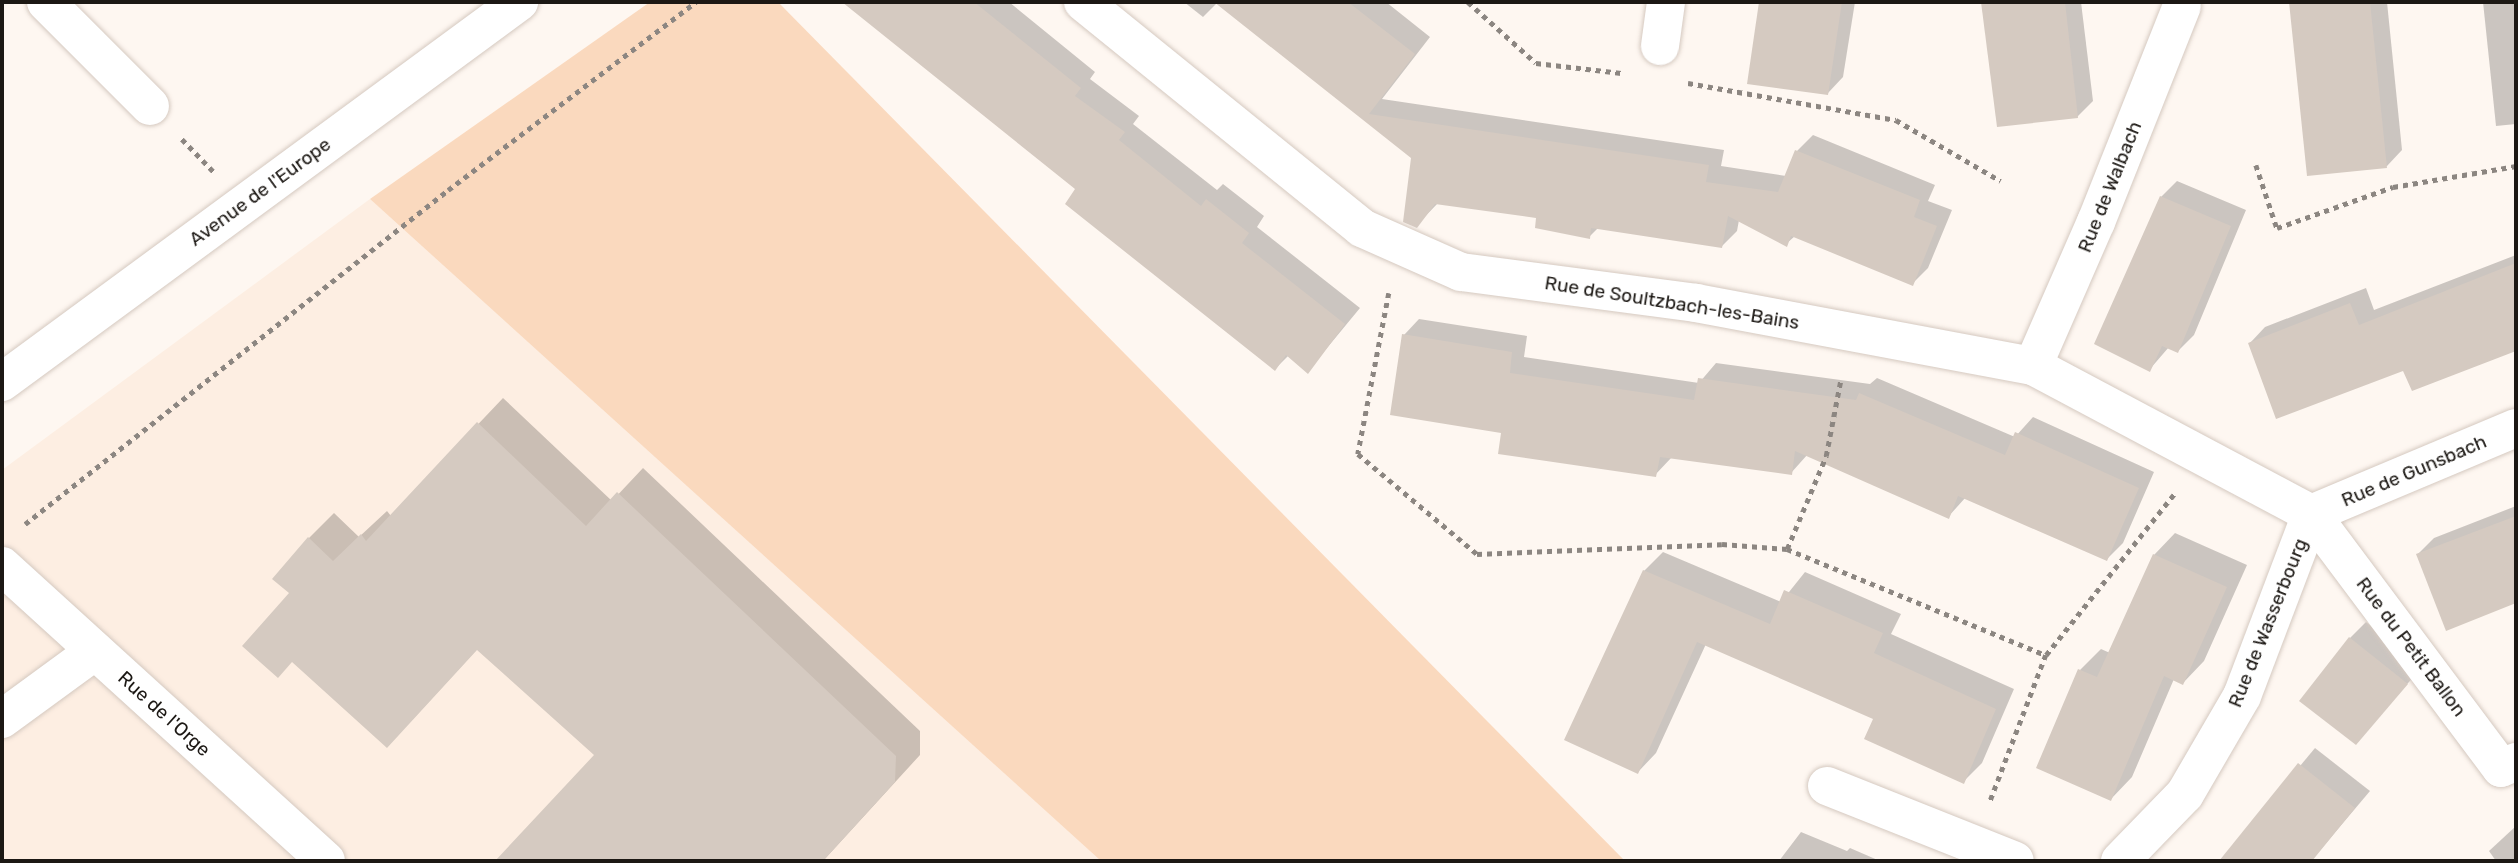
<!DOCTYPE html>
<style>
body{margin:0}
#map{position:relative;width:2518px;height:863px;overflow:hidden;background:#fef7f1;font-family:Rubik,sans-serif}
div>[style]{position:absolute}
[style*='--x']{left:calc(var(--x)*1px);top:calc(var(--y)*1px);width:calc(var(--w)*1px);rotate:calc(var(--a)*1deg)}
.built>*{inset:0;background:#fdeee2}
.green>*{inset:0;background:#fad9be}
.shadow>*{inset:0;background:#0003}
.building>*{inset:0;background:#d5cac1}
.path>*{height:4.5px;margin-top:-2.25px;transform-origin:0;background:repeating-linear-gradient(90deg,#8c8681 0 5px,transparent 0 10px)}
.roads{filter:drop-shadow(0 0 2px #d5c9c0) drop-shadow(0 0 2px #d5c9c0)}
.minor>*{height:38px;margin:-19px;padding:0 19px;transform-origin:19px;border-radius:19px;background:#fff}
.major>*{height:38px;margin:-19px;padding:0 19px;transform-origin:19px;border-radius:19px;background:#fff}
span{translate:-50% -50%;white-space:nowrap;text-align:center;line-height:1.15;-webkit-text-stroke:5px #fff;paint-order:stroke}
.street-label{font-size:19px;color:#1c1814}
.frame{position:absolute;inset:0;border:4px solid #1c1814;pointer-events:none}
</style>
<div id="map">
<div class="built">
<div style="clip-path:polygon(370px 199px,1101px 861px,2px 861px,2px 470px)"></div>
</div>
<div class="green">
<div style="clip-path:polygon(650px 2px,778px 2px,1625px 861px,1101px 861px,370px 199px)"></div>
</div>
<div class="shadow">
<div style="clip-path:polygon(845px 2px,1009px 2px,1095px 72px,1090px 79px,1139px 116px,1133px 124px,1217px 190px,1223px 184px,1264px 216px,1257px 227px,1360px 308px,1308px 371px,1289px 355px,1275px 369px,1078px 189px)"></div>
<div style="clip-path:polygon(1184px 2px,1218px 2px,1203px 17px)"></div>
<div style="clip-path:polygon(1220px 2px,1386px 2px,1430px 37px,1382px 99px,1724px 150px,1721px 166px,1786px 176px,1797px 151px,1813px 135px,1935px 185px,1928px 201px,1952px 210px,1928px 268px,1912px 284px,1795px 236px,1786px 244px,1739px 220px,1737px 231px,1722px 246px,1599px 227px,1589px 237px,1538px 217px,1438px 203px,1416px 226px,1413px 157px)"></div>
<div style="clip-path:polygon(1761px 2px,1855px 2px,1843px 77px,1828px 93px,1749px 82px)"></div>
<div style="clip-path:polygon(1984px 2px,2081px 2px,2093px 101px,2077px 117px,1998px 125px)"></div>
<div style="clip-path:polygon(2290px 2px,2387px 2px,2402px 150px,2387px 166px,2309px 174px)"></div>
<div style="clip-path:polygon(2483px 2px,2516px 2px,2516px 124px,2496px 126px)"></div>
<div style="clip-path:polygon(2177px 181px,2246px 210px,2194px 335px,2178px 351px,2169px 347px,2150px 369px,2161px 197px)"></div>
<div style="clip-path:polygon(2516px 255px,2516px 349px,2412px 389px,2404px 369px,2250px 343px,2265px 327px,2366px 288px,2374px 310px)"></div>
<div style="clip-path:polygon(1419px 319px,1527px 336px,1524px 357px,1699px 383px,1716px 363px,1870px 384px,1877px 378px,2015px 437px,2033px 417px,2154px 472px,2123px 543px,2107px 559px,1966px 497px,1948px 517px,1808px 454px,1791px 473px,1672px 457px,1655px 475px,1503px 432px,1404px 335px)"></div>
<div style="clip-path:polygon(503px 398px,612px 501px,643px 468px,920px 731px,920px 755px,823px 861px,497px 861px,596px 755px,478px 648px,412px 720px,291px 593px,309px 538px,334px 513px,359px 537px,387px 511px,391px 516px)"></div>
<div style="clip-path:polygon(2516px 506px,2516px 601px,2447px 628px,2418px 554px,2434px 538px)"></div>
<div style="clip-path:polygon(2175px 533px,2247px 565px,2204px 661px,2183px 683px,2174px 679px,2132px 777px,2111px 799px,2080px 670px,2101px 649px,2110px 653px,2154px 555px)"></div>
<div style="clip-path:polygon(1663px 552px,1781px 602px,1805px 572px,1901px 614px,1891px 634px,2014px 689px,1982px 763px,1963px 782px,1875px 718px,1706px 644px,1656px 753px,1638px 772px,1644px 571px)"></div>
<div style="clip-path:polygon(2366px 622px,2422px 667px,2356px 743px,2350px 638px)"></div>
<div style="clip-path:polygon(2315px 748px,2370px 791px,2311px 861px,2295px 861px,2250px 826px)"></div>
<div style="clip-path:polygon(2516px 826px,2516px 861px,2496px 861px,2489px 851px)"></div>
<div style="clip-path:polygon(1801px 832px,1847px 851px,1850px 848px,1880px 861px,1779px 861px)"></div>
</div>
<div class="building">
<div style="clip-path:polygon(842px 2px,974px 2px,1081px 88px,1075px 96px,1125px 132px,1119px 140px,1201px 206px,1206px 199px,1249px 233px,1242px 243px,1345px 324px,1308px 374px,1286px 355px,1275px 371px,1065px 204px,1075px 189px)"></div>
<div style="clip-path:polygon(1214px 2px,1348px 2px,1415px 54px,1369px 114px,1709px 165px,1706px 182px,1778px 192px,1795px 150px,1920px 200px,1914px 217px,1937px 226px,1913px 286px,1791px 236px,1787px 247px,1728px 216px,1722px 248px,1591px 228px,1590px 239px,1535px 228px,1536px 218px,1435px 204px,1417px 228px,1403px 222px,1411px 158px)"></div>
<div style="clip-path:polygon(1759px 2px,1842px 2px,1828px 95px,1747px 84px)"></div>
<div style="clip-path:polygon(1981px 2px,2065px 2px,2078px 118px,1997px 127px)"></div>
<div style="clip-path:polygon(2289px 2px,2370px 2px,2387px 168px,2307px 176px)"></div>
<div style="clip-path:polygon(2160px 196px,2231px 226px,2178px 353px,2162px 346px,2150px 372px,2094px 344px)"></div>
<div style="clip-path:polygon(2516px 263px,2516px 351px,2412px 391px,2403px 371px,2276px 419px,2248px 343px,2350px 303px,2359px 325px)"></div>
<div style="clip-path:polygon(1402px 334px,1512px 352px,1510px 373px,1694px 400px,1698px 378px,1856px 400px,1859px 393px,2005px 455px,2015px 432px,2139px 488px,2107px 561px,1958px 496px,1949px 519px,1795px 451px,1792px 475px,1660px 457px,1656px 477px,1498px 454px,1501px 433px,1390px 415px)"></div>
<div style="clip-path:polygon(477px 422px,586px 526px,617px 492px,896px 756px,895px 782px,823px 861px,495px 861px,594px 755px,477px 650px,387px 748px,292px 662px,278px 678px,242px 646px,289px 593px,272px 579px,308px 537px,333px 561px,361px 534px,366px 541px)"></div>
<div style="clip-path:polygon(2516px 516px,2516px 603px,2446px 631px,2416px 554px)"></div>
<div style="clip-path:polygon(2153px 554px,2227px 587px,2183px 685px,2164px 676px,2111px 801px,2036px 768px,2078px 669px,2097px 677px)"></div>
<div style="clip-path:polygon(1643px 570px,1770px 624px,1784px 590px,1883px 633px,1874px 653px,1996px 709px,1964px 784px,1864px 739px,1873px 719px,1697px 642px,1638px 774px,1564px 740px)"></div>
<div style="clip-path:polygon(2349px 637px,2408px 684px,2356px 745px,2299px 701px)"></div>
<div style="clip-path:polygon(2298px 763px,2355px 808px,2312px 861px,2219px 861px)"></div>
</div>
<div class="path">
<div style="--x:1468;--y:2;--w:91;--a:41.9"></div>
<div style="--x:1536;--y:63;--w:86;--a:6.7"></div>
<div style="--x:1688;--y:83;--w:211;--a:10.1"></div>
<div style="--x:1896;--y:120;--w:121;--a:30.2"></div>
<div style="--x:182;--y:139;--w:45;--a:45.9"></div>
<div style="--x:2256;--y:165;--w:66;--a:71.6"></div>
<div style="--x:2277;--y:228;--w:123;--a:-19.5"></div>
<div style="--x:2393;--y:187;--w:125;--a:-9.7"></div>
<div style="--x:1389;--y:293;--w:164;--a:100.9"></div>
<div style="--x:1358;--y:454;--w:155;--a:40"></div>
<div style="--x:1477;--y:554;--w:245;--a:-2.3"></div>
<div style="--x:1722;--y:544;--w:65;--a:4.4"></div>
<div style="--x:1787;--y:549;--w:101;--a:-67.2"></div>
<div style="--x:1826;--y:456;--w:79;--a:-79.1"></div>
<div style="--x:25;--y:524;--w:539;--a:-38.29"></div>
<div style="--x:448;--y:190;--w:311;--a:-37.2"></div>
<div style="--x:1787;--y:549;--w:280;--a:22.3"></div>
<div style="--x:2046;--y:655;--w:157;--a:110.9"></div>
<div style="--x:2046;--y:655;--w:206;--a:-51.5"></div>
</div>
<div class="roads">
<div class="minor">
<div style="--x:46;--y:2;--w:147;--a:45"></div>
<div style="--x:1083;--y:2;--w:359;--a:39"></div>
<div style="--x:1362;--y:228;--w:108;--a:24"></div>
<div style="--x:1461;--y:272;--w:237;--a:7.5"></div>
<div style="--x:1696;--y:303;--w:343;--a:10.6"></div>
<div style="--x:2033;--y:366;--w:315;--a:28"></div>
<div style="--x:2311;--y:514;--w:317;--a:53.2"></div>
<div style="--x:2501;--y:768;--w:16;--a:-22"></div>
<div style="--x:1660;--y:46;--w:44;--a:-82.2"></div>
<div style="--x:2033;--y:366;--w:157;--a:-66.4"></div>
<div style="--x:2096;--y:222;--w:232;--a:-68.3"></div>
<div style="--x:2311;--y:514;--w:222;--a:-22.8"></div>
<div style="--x:2;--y:566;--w:438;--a:42.3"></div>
<div style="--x:2;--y:719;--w:115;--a:-36.2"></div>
<div style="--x:1827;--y:786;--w:202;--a:21.7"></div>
<div style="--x:2120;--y:861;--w:93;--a:-45.9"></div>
<div style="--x:2185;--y:794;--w:113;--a:-59.8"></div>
<div style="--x:2242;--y:696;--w:195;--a:-69.2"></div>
</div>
<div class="major">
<div style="--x:2;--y:382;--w:642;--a:-36.32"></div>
</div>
</div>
<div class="street-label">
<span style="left:2110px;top:187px;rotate:-68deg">Rue de Walbach</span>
<span style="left:260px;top:192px;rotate:-36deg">Avenue de l'Europe</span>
<span style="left:1672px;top:303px;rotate:9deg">Rue de Soultzbach-les-Bains</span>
<span style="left:2414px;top:471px;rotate:-23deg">Rue de Gunsbach</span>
<span style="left:2268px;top:623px;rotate:-68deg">Rue de Wasserbourg</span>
<span style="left:2411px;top:647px;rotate:53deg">Rue du Petit Ballon</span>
<span style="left:164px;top:714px;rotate:42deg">Rue de l'Orge</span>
</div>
<div class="frame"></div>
</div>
